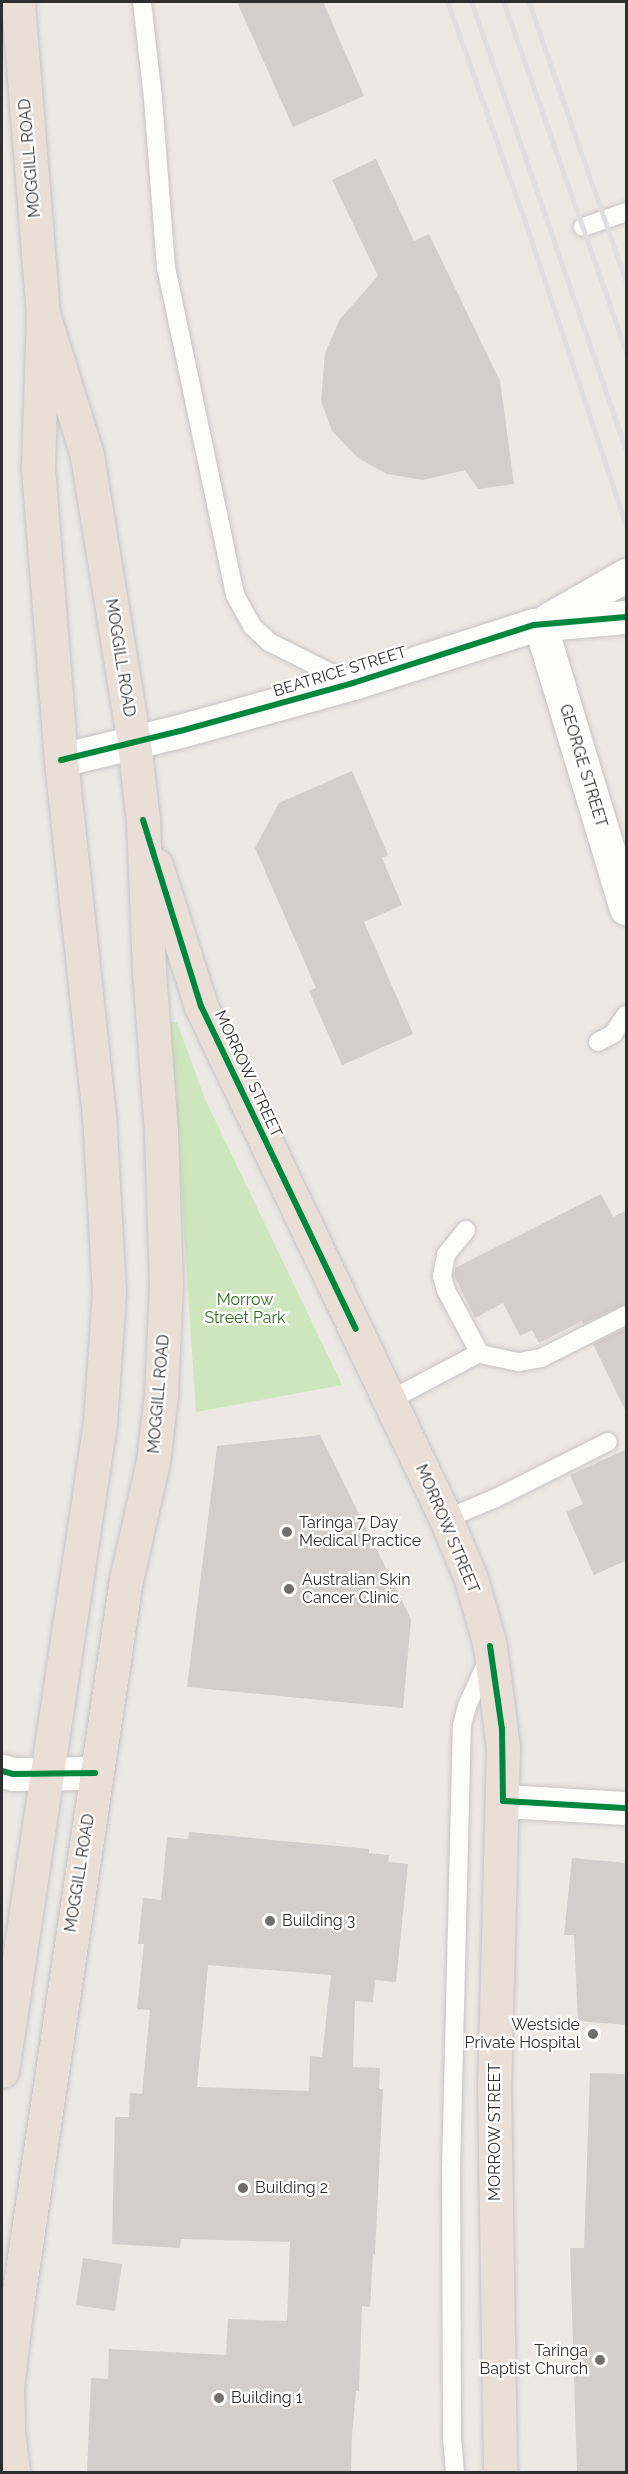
<!DOCTYPE html>
<style>
body{margin:0}
#map{position:relative;width:628px;height:2474px;overflow:hidden;background:#ece8e4;font-family:Raleway,sans-serif}
div>[style]{position:absolute}
[style*='--x']{left:calc(var(--x)*1px);top:calc(var(--y)*1px);width:calc(var(--w)*1px);rotate:calc(var(--a)*1deg)}
.green>*{inset:0;background:#cee6be}
.building>*{inset:0;background:#d1cecb}
.roads{filter:drop-shadow(0 0 2px #c5c4c5) drop-shadow(0 0 2px #c5c4c5)}
.lane>*{height:18px;margin:-9px;padding:0 9px;transform-origin:9px;border-radius:9px;background:#fcfcfb}
.street>*{height:33px;margin:-16.5px;padding:0 16.5px;transform-origin:16.5px;border-radius:16.5px;background:#fcfcfb}
.highway>*{height:33px;margin:-16.5px;padding:0 16.5px;transform-origin:16.5px;border-radius:16.5px;background:#eadfd6}
.rail>*{height:4.5px;margin:-2.25px;padding:0 2.25px;transform-origin:2.25px;border-radius:2.25px;background:#dfdfe1}
.cycleway>*{height:6px;margin:-3px;padding:0 3px;transform-origin:3px;border-radius:3px;background:#00873e}
.dots>*{width:16px;height:16px;translate:-50% -50%;box-sizing:border-box;border:3px solid #fff;border-radius:50%}
span{translate:-50% -50%;white-space:nowrap;text-align:center;line-height:1.15;-webkit-text-stroke:4.5px #fff;paint-order:stroke}
.street-label{font-size:16px;color:#2e2e2e}
.park-label{font-size:16px;color:#2c6e1b}
.poi-label{font-size:16px;color:#2e2e2e}
.left{translate:0 -50%;text-align:left}
.right{translate:-100% -50%;text-align:right}
.frame{position:absolute;inset:0;border:3px solid #2e2e2e;pointer-events:none}
</style>
<div id="map">
<div class="green">
<div style="clip-path:polygon(170px 1022px,177px 1022px,205px 1099px,342px 1385px,196px 1412px)"></div>
</div>
<div class="building">
<div style="clip-path:polygon(237px 2px,323px 2px,364px 96px,293px 127px)"></div>
<div style="clip-path:polygon(376px 159px,414px 241px,429px 234px,500px 381px,514px 484px,478px 489px,465px 470px,423px 480px,387px 474px,358px 458px,332px 431px,321px 401px,325px 353px,340px 319px,378px 276px,332px 180px)"></div>
<div style="clip-path:polygon(352px 771px,388px 855px,382px 858px,402px 905px,364px 922px,413px 1034px,342px 1065px,309px 991px,316px 988px,255px 848px,279px 803px)"></div>
<div style="clip-path:polygon(601px 1194px,613px 1217px,627px 1210px,627px 1304px,583px 1324px,582px 1321px,539px 1343px,532px 1330px,520px 1336px,503px 1303px,475px 1318px,454px 1275px,455px 1268px)"></div>
<div style="clip-path:polygon(627px 1327px,627px 1414px,593px 1344px)"></div>
<div style="clip-path:polygon(320px 1435px,411px 1619px,403px 1708px,187px 1687px,217px 1446px)"></div>
<div style="clip-path:polygon(627px 1449px,627px 1560px,594px 1575px,566px 1512px,583px 1504px,570px 1475px)"></div>
<div style="clip-path:polygon(evenodd,189px 1832px,369px 1849px,369px 1853px,389px 1855px,388px 1862px,408px 1864px,396px 1982px,375px 1980px,373px 2002px,355px 2001px,353px 2067px,380px 2068px,379px 2089px,383px 2089px,375px 2254px,373px 2254px,370px 2307px,362px 2306px,359px 2391px,356px 2391px,352px 2435px,351px 2472px,87px 2472px,91px 2378px,108px 2379px,109px 2349px,226px 2355px,228px 2319px,287px 2321px,290px 2242px,181px 2239px,180px 2248px,112px 2244px,115px 2117px,129px 2117px,130px 2093px,142px 2094px,150px 2010px,137px 2009px,144px 1944px,138px 1944px,143px 1898px,161px 1900px,167px 1837px,188px 1839px,189px 1832px,208px 1965px,331px 1975px,322px 2057px,310px 2056px,309px 2091px,197px 2087px,208px 1965px)"></div>
<div style="clip-path:polygon(572px 1858px,627px 1863px,627px 2025px,578px 2021px,574px 1935px,564px 1935px)"></div>
<div style="clip-path:polygon(590px 2073px,627px 2074px,627px 2472px,577px 2472px,570px 2248px,584px 2248px)"></div>
<div style="clip-path:polygon(83px 2258px,122px 2264px,115px 2311px,76px 2305px)"></div>
</div>
<div class="roads">
<div class="lane">
<div style="--x:142;--y:2;--w:98;--a:83.5"></div>
<div style="--x:153;--y:99;--w:169;--a:85.6"></div>
<div style="--x:166;--y:267;--w:335;--a:78.1"></div>
<div style="--x:235;--y:595;--w:35;--a:61"></div>
<div style="--x:252;--y:626;--w:23;--a:43"></div>
<div style="--x:269;--y:642;--w:92;--a:26.6"></div>
<div style="--x:583;--y:227;--w:46;--a:-19.2"></div>
<div style="--x:598;--y:1042;--w:17;--a:-28"></div>
<div style="--x:613;--y:1034;--w:23;--a:-56"></div>
<div style="--x:466;--y:1230;--w:32;--a:129"></div>
<div style="--x:446;--y:1255;--w:21;--a:101"></div>
<div style="--x:442;--y:1276;--w:15;--a:74"></div>
<div style="--x:446;--y:1290;--w:72;--a:62"></div>
<div style="--x:480;--y:1354;--w:40;--a:12"></div>
<div style="--x:519;--y:1362;--w:22;--a:-10"></div>
<div style="--x:541;--y:1358;--w:95;--a:-26.8"></div>
<div style="--x:390;--y:1400;--w:101;--a:-27.8"></div>
<div style="--x:446;--y:1519;--w:54;--a:-22.8"></div>
<div style="--x:496;--y:1498;--w:125;--a:-26.6"></div>
<div style="--x:455;--y:2472;--w:36;--a:-95"></div>
<div style="--x:452;--y:2436;--w:266;--a:-90.2"></div>
<div style="--x:451;--y:2170;--w:445;--a:-88.6"></div>
<div style="--x:462;--y:1725;--w:20;--a:-75"></div>
<div style="--x:467;--y:1706;--w:48;--a:-65.6"></div>
</div>
<div class="street">
<div style="--x:549;--y:619;--w:89;--a:-29.7"></div>
<div style="--x:540;--y:624;--w:297;--a:73.2"></div>
<div style="--x:61;--y:760;--w:122;--a:-13.7"></div>
<div style="--x:180;--y:731;--w:180;--a:-15.5"></div>
<div style="--x:353;--y:683;--w:190;--a:-17.8"></div>
<div style="--x:534;--y:625;--w:92;--a:-5"></div>
<div style="--x:2;--y:1771;--w:11;--a:15"></div>
<div style="--x:13;--y:1774;--w:82;--a:-0.7"></div>
<div style="--x:503;--y:1801;--w:123;--a:3.3"></div>
</div>
<div class="highway">
<div style="--x:156;--y:865;--w:148;--a:72.3"></div>
<div style="--x:201;--y:1006;--w:569;--a:64.47"></div>
<div style="--x:446;--y:1519;--w:65;--a:67.4"></div>
<div style="--x:471;--y:1579;--w:70;--a:74.2"></div>
<div style="--x:490;--y:1646;--w:103;--a:82.7"></div>
<div style="--x:503;--y:1748;--w:335;--a:91.5"></div>
<div style="--x:494;--y:2083;--w:389;--a:89.1"></div>
<div style="--x:2;--y:2071;--w:656;--a:-81.41"></div>
<div style="--x:100;--y:1422;--w:129;--a:-86"></div>
<div style="--x:109;--y:1293;--w:177;--a:-93.2"></div>
<div style="--x:99;--y:1116;--w:358;--a:-96.1"></div>
<div style="--x:61;--y:760;--w:295;--a:-94.5"></div>
<div style="--x:38;--y:466;--w:152;--a:-88.1"></div>
<div style="--x:43;--y:314;--w:313;--a:-94.6"></div>
<div style="--x:13;--y:2472;--w:41;--a:-97"></div>
<div style="--x:8;--y:2431;--w:44;--a:-91.3"></div>
<div style="--x:7;--y:2387;--w:84;--a:-83.1"></div>
<div style="--x:17;--y:2304;--w:732;--a:-81.44"></div>
<div style="--x:126;--y:1580;--w:122;--a:-77.2"></div>
<div style="--x:153;--y:1461;--w:66;--a:-83.1"></div>
<div style="--x:161;--y:1395;--w:111;--a:-87.4"></div>
<div style="--x:166;--y:1284;--w:153;--a:-91.9"></div>
<div style="--x:161;--y:1131;--w:161;--a:-94.3"></div>
<div style="--x:149;--y:970;--w:150;--a:-92.3"></div>
<div style="--x:143;--y:820;--w:78;--a:-96.7"></div>
<div style="--x:134;--y:743;--w:292;--a:-99.3"></div>
<div style="--x:87;--y:455;--w:148;--a:-107.3"></div>
</div>
</div>
<div class="rail">
<div style="--x:448;--y:2;--w:232;--a:70.6"></div>
<div style="--x:525;--y:221;--w:319;--a:71.6"></div>
<div style="--x:472;--y:2;--w:473;--a:71"></div>
<div style="--x:504;--y:2;--w:370;--a:70.7"></div>
<div style="--x:529;--y:2;--w:294;--a:70.8"></div>
</div>
<div class="cycleway">
<div style="--x:61;--y:760;--w:122;--a:-13.7"></div>
<div style="--x:180;--y:731;--w:180;--a:-15.5"></div>
<div style="--x:353;--y:683;--w:190;--a:-17.8"></div>
<div style="--x:534;--y:625;--w:92;--a:-5"></div>
<div style="--x:143;--y:820;--w:195;--a:72.7"></div>
<div style="--x:201;--y:1006;--w:358;--a:64.4"></div>
<div style="--x:490;--y:1646;--w:84;--a:81.8"></div>
<div style="--x:502;--y:1729;--w:72;--a:89.2"></div>
<div style="--x:503;--y:1801;--w:123;--a:3.3"></div>
<div style="--x:2;--y:1771;--w:11;--a:15"></div>
<div style="--x:13;--y:1774;--w:82;--a:-0.7"></div>
</div>
<div class="dots">
<div style="left:287px;top:1532px;background:#706f6e"></div>
<div style="left:289px;top:1589px;background:#706f6e"></div>
<div style="left:270px;top:1921px;background:#706f6e"></div>
<div style="left:593px;top:2034px;background:#706f6e"></div>
<div style="left:243px;top:2188px;background:#706f6e"></div>
<div style="left:600px;top:2360px;background:#706f6e"></div>
<div style="left:219px;top:2398px;background:#706f6e"></div>
</div>
<div class="street-label">
<span style="left:30px;top:158px;rotate:-95deg">MOGGILL ROAD</span>
<span style="left:120px;top:658px;rotate:81deg">MOGGILL ROAD</span>
<span style="left:340px;top:672px;rotate:-17deg">BEATRICE STREET</span>
<span style="left:583px;top:766px;rotate:73deg">GEORGE STREET</span>
<span style="left:248px;top:1074px;rotate:65deg">MORROW STREET</span>
<span style="left:159px;top:1394px;rotate:-85deg">MOGGILL ROAD</span>
<span style="left:447px;top:1529px;rotate:67deg">MORROW STREET</span>
<span style="left:80px;top:1873px;rotate:-81deg">MOGGILL ROAD</span>
<span style="left:495px;top:2132px;rotate:-90deg">MORROW STREET</span>
</div>
<div class="park-label">
<span style="left:245px;top:1309px">Morrow<br>Street Park</span>
</div>
<div class="poi-label">
<span class="left" style="left:299px;top:1532px">Taringa 7 Day<br>Medical Practice</span>
<span class="left" style="left:302px;top:1589px">Australian Skin<br>Cancer Clinic</span>
<span class="left" style="left:282px;top:1921px">Building 3</span>
<span class="right" style="left:580px;top:2034px">Westside<br>Private Hospital</span>
<span class="left" style="left:255px;top:2188px">Building 2</span>
<span class="right" style="left:588px;top:2360px">Taringa<br>Baptist Church</span>
<span class="left" style="left:231px;top:2398px">Building 1</span>
</div>
<div class="frame"></div>
</div>
